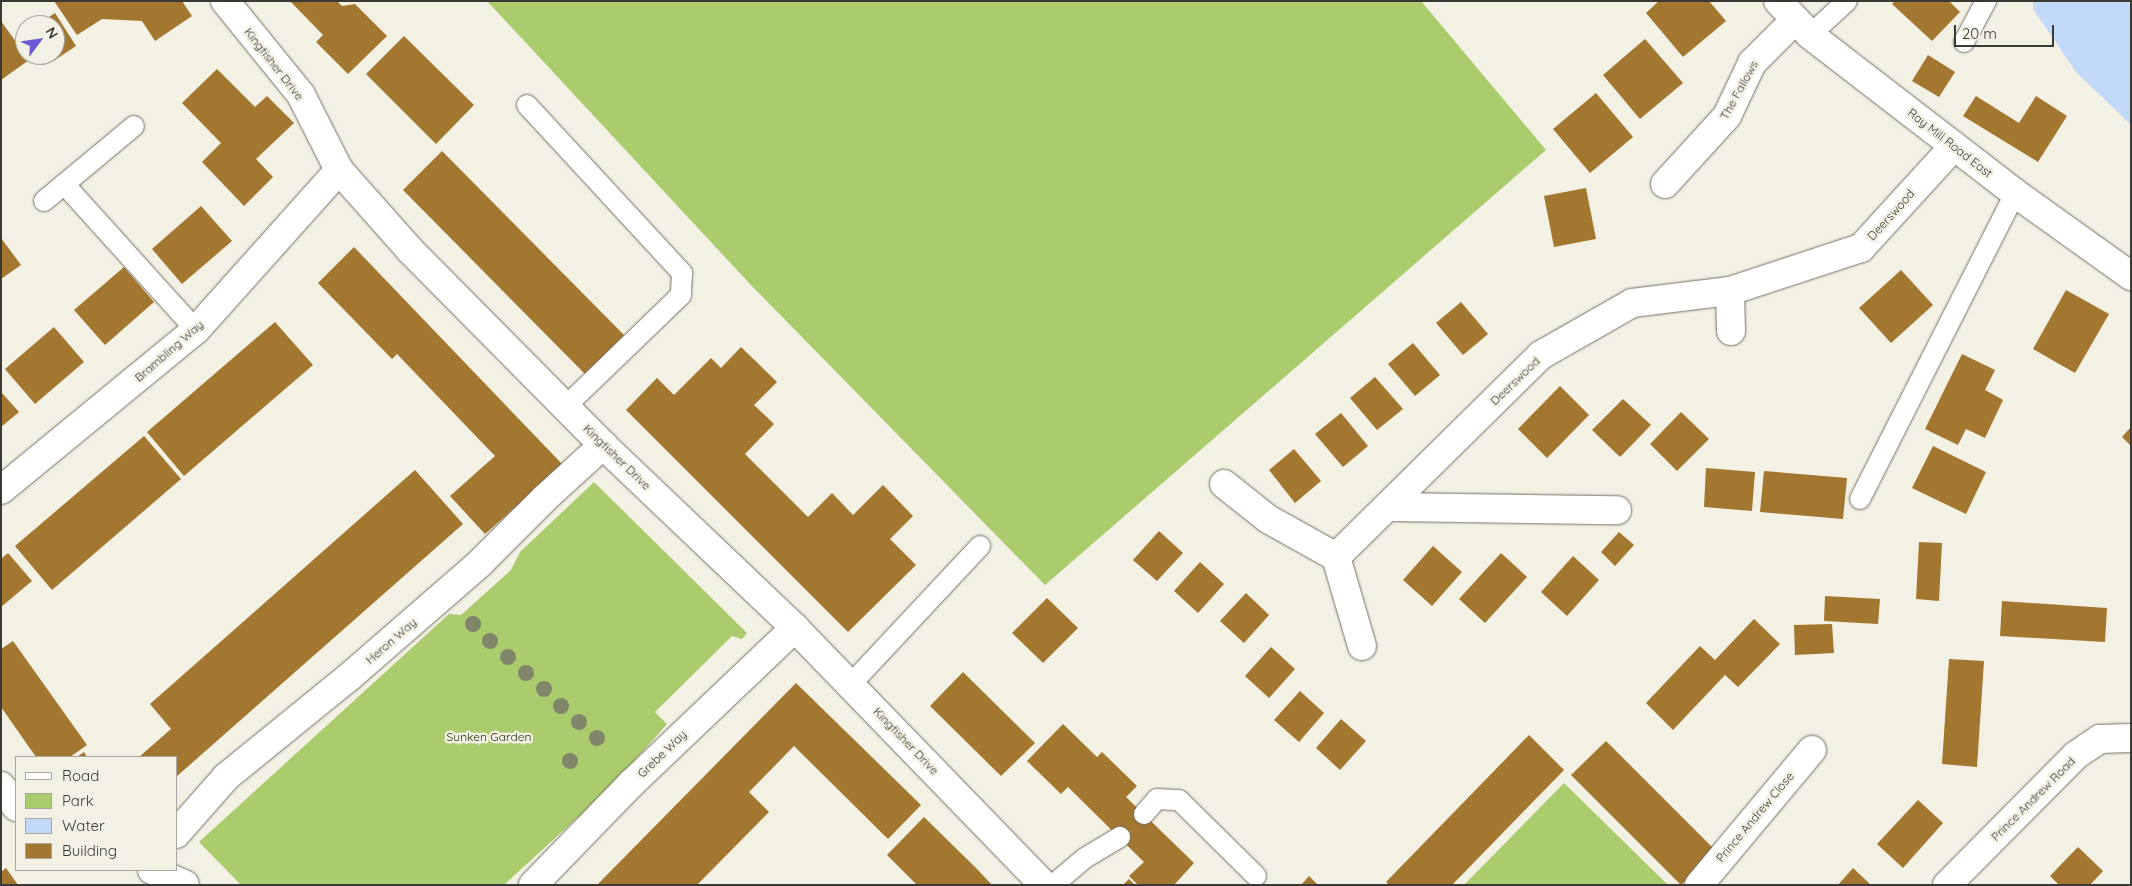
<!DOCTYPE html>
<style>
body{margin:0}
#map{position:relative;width:2132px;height:886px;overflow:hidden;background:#f3f0e4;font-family:Quicksand,sans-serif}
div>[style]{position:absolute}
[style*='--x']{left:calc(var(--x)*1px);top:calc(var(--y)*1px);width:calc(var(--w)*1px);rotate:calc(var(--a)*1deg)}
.green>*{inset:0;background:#aacc6d}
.water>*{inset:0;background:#c2d9fa}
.building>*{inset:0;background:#a47730}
.roads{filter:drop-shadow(0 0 1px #747066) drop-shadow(0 0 1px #747066)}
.service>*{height:20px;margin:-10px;padding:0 10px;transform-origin:10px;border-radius:10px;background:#fff}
.minor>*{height:28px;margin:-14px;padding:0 14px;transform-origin:14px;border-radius:14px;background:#fff}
.trees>*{width:16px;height:16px;margin:-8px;border-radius:50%;background:#81866a}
span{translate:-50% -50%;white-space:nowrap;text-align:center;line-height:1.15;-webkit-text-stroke:5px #f3f0e4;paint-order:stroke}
.street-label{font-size:12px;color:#3a3934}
.park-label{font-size:12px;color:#233007}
.frame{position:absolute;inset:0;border:2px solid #3a3934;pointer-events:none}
.legend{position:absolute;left:15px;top:756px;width:162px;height:115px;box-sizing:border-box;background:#f3f0e4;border:1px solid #a9a79e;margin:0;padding:6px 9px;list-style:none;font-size:15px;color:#3a3934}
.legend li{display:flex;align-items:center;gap:10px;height:25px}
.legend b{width:25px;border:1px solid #a9a79e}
.north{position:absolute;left:15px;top:15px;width:50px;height:50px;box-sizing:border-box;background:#f3f0e4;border:1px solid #a9a79e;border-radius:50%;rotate:59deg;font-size:14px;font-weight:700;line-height:20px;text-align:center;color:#3a3934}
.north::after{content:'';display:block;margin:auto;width:18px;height:22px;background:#6c5ad4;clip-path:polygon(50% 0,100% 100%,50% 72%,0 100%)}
.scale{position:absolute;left:1954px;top:25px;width:100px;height:22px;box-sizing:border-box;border:2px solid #3a3934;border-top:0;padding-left:6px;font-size:15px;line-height:18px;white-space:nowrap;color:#3a3934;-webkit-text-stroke:4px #f3f0e4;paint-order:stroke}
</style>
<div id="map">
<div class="green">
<div style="clip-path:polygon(487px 1px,1421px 1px,1546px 150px,1045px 585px,749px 283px)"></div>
<div style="clip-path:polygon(594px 482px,747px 633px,742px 639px,732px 636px,655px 712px,667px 724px,585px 817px,578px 817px,504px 885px,241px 885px,199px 842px,449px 614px,461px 615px,511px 570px,520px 552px)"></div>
<div style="clip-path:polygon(1564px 783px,1668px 885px,1464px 885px)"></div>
</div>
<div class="water">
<div style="clip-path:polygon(2033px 1px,2131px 1px,2131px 125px,2076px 72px,2033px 9px)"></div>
</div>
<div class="building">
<div style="clip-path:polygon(54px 1px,182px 1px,192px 16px,155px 41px,142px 21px,102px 19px,77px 35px)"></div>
<div style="clip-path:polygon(290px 1px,337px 1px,342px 6px,355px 4px,387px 36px,348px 74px,316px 42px,323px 35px)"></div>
<div style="clip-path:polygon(1659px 1px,1709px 1px,1726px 21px,1683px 57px,1646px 13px)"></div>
<div style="clip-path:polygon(1895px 1px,1949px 1px,1960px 12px,1932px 41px,1892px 4px)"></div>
<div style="clip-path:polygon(55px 13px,76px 46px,52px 62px,47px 55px,55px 55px,55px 25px,37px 25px)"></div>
<div style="clip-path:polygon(1px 21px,29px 60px,1px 80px)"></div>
<div style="clip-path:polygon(404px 36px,474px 105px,436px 144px,366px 74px)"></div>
<div style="clip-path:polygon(1645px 39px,1683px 83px,1640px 119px,1603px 75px)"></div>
<div style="clip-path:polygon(1928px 55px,1955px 72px,1939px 97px,1912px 81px)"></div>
<div style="clip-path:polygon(217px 69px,255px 107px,267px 96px,294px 123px,256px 159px,273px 177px,244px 206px,202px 162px,221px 143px,182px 103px)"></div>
<div style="clip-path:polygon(1596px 93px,1633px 137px,1590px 173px,1553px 129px)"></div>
<div style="clip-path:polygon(1976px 96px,2019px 123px,2036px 96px,2067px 116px,2038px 162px,1963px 116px)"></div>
<div style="clip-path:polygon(442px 151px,624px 335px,585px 374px,403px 190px)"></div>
<div style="clip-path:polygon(1586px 188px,1596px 239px,1554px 247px,1544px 196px)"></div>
<div style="clip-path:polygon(201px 206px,232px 241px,182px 284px,152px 249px)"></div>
<div style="clip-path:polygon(1px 238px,21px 265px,1px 279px)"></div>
<div style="clip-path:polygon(354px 247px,563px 465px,485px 534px,450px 496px,495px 456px,397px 354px,392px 359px,318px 283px)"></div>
<div style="clip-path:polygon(124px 267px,154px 302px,105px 345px,74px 310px)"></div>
<div style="clip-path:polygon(1901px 270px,1933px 305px,1891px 343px,1859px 308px)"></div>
<div style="clip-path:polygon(2066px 290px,2109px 314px,2075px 373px,2033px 349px)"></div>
<div style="clip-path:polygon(1461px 302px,1488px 334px,1463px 355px,1436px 323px)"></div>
<div style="clip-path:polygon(275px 322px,313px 365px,184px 476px,147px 432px)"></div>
<div style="clip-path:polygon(54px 327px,84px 362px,35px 404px,5px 369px)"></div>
<div style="clip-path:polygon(1413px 343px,1440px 375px,1415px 396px,1388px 364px)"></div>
<div style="clip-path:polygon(741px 347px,777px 382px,754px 405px,774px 424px,745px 454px,808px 517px,832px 493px,853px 515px,883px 485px,913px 516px,890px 539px,916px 565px,848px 632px,626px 410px,657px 378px,674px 395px,711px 358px,721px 368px)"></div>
<div style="clip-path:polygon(1962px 354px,1995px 370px,1985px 390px,2003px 400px,1985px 438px,1966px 429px,1958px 445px,1925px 429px)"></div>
<div style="clip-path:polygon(1375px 377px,1403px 409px,1377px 430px,1350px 398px)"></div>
<div style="clip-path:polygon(1560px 386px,1589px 415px,1547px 458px,1518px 429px)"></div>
<div style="clip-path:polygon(1px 392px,19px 412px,1px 427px)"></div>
<div style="clip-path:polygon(1623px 399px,1651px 425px,1620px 457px,1592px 430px)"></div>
<div style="clip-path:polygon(1681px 412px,1709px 439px,1677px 471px,1650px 444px)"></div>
<div style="clip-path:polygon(1341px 413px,1368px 446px,1343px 467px,1315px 434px)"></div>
<div style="clip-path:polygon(2131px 427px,2131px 446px,2122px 437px)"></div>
<div style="clip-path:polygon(144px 436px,181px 479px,52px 590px,15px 546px)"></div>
<div style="clip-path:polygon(1933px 446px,1986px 472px,1966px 514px,1912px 488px)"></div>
<div style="clip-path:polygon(1294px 449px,1321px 481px,1295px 503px,1269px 470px)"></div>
<div style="clip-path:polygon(1706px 468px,1755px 472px,1752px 511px,1704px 507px)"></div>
<div style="clip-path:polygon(415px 470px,463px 524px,176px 777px,176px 757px,139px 757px,171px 729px,150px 704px)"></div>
<div style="clip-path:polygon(1764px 471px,1847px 478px,1843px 519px,1760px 512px)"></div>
<div style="clip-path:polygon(1159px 531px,1183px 553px,1157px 581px,1133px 560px)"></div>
<div style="clip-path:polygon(1619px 532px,1634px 545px,1615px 566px,1601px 552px)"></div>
<div style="clip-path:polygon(1919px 542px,1942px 543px,1939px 601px,1916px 599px)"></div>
<div style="clip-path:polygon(1433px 546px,1462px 572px,1432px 606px,1403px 580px)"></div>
<div style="clip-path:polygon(8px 553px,32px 581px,1px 607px,1px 559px)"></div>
<div style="clip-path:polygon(1501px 553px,1527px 577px,1485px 623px,1459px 599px)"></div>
<div style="clip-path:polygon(1573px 556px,1599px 580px,1567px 616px,1541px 592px)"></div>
<div style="clip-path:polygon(1200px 562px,1224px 584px,1198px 613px,1174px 591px)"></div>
<div style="clip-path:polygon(1246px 593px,1269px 615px,1244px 643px,1220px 621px)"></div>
<div style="clip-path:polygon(1825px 596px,1880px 599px,1878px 624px,1824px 621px)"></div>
<div style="clip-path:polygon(1047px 598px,1078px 628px,1043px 663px,1012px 633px)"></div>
<div style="clip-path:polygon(2002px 601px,2107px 608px,2105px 642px,2000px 636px)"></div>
<div style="clip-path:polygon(1754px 619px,1780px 644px,1738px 687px,1725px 675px,1673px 730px,1646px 703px,1700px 646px,1715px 660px)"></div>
<div style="clip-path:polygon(1832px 624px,1834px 653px,1795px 655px,1794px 625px)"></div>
<div style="clip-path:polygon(13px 641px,87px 745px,70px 757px,36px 757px,1px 707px,1px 649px)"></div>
<div style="clip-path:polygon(1271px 647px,1295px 669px,1269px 698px,1245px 676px)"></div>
<div style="clip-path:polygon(1949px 659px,1984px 661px,1977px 767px,1942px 764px)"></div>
<div style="clip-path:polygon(963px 672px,1035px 743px,1001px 776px,930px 706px)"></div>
<div style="clip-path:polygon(796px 683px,921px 805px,888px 839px,794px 746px,749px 792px,769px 812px,697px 885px,597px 885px)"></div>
<div style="clip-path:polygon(1300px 691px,1324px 713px,1299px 742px,1274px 720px)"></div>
<div style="clip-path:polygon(1341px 719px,1366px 741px,1340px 770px,1316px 748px)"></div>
<div style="clip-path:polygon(1063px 724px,1097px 757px,1102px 752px,1137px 786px,1126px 797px,1194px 863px,1174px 885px,1138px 885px,1129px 876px,1144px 862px,1068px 787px,1061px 794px,1027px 761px)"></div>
<div style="clip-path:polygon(1529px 735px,1564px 770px,1452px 885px,1389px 885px,1386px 882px)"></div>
<div style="clip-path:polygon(1606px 741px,1716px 851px,1681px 885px,1571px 775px)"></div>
<div style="clip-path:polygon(84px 752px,87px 757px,77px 757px)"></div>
<div style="clip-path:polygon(1918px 800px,1943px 823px,1903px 868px,1877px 844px)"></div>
<div style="clip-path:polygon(924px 817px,977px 869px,992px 885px,917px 885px,887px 855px)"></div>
<div style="clip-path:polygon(2078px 847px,2103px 871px,2090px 885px,2059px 885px,2050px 876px)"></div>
<div style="clip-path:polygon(6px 868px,18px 885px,1px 885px,1px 872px)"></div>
<div style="clip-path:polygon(1853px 868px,1871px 885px,1838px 885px)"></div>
<div style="clip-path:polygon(1309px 876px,1318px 885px,1301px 885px)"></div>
<div style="clip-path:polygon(1129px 879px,1135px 885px,1123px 885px)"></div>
</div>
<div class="roads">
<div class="service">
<div style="--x:1810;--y:35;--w:50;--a:-42.6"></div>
<div style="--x:1964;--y:42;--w:47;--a:-61.8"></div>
<div style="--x:527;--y:105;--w:229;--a:47.3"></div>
<div style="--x:682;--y:273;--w:22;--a:93"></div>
<div style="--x:681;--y:295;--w:160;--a:136"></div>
<div style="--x:64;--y:184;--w:197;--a:47.9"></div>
<div style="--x:44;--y:201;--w:117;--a:-39.8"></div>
<div style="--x:1860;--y:499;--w:343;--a:-63.1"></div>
<div style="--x:851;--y:684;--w:189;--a:-46.9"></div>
<div style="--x:1144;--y:814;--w:20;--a:-49"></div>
<div style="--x:1157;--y:799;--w:22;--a:3"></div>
<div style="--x:1179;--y:800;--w:108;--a:44.6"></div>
<div style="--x:1053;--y:885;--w:42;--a:-40.2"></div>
<div style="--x:1085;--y:858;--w:41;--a:-31"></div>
</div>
<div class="minor">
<div style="--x:225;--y:1;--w:121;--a:51"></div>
<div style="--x:301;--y:95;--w:84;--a:63.1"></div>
<div style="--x:339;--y:170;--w:107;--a:48.4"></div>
<div style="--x:410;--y:250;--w:274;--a:45.3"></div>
<div style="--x:603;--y:445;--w:265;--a:43.6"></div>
<div style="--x:795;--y:628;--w:358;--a:45.9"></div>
<div style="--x:1778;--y:1;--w:47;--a:46.7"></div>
<div style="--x:1810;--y:35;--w:259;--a:37.6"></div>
<div style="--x:2015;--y:193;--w:143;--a:35.6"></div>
<div style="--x:1665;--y:184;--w:92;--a:-47.6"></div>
<div style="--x:1727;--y:116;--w:59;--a:-64.7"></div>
<div style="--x:1752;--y:63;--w:61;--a:-45"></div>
<div style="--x:1731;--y:331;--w:40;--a:-91.4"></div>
<div style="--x:1730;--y:291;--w:138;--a:-18.2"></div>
<div style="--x:1861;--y:248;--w:138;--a:-47.6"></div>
<div style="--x:1224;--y:484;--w:56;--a:38.5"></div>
<div style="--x:1268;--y:519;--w:78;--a:29.2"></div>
<div style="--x:1;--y:490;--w:252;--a:-39.4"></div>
<div style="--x:196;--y:330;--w:215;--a:-48.2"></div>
<div style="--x:1388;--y:507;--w:229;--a:0.8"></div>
<div style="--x:1362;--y:646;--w:93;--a:-106.3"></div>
<div style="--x:1336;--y:557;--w:288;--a:-44.6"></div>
<div style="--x:1541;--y:355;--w:105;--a:-29.7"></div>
<div style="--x:1632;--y:303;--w:99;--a:-7"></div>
<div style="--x:1;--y:786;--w:26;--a:54"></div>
<div style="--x:176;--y:834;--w:76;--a:-48.7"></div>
<div style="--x:226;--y:777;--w:157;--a:-39.1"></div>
<div style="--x:348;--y:678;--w:174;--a:-41"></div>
<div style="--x:479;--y:564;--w:93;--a:-45"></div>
<div style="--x:545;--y:498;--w:79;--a:-42.4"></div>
<div style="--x:152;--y:870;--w:36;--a:24"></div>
<div style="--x:533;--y:885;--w:142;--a:-45.9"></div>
<div style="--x:632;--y:783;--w:225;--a:-43.6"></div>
<div style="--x:1699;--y:885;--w:176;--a:-50.1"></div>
<div style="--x:1947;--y:885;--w:183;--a:-45.2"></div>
<div style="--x:2076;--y:755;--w:29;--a:-34"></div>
<div style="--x:2100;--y:739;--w:31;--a:-2"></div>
</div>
</div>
<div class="trees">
<div style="left:473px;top:624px"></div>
<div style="left:490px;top:641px"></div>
<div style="left:508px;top:657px"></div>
<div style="left:526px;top:673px"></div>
<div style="left:544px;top:689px"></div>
<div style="left:561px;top:706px"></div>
<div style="left:579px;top:722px"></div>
<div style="left:597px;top:738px"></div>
<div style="left:570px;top:761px"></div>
</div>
<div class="street-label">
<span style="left:274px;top:64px;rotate:52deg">Kingfisher Drive</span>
<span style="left:1739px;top:90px;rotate:-61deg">The Fallows</span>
<span style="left:1950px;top:143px;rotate:38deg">Ray Mill Road East</span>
<span style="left:1891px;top:215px;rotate:-48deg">Deerswood</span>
<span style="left:169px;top:351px;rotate:-41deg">Brambling Way</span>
<span style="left:1515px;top:381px;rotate:-44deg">Deerswood</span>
<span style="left:617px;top:457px;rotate:44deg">Kingfisher Drive</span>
<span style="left:391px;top:641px;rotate:-41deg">Heron Way</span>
<span style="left:906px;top:741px;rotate:46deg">Kingfisher Drive</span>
<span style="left:662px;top:754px;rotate:-44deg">Grebe Way</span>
<span style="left:2033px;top:799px;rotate:-45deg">Prince Andrew Road</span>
<span style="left:1755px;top:817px;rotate:-50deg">Prince Andrew Close</span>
</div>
<div class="park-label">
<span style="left:489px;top:737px">Sunken Garden</span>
</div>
<div class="frame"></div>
<ul class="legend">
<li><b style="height:6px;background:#fff"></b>Road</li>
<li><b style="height:14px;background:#aacc6d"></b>Park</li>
<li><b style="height:14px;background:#c2d9fa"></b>Water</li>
<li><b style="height:14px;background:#a47730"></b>Building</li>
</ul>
<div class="north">N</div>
<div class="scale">20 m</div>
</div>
